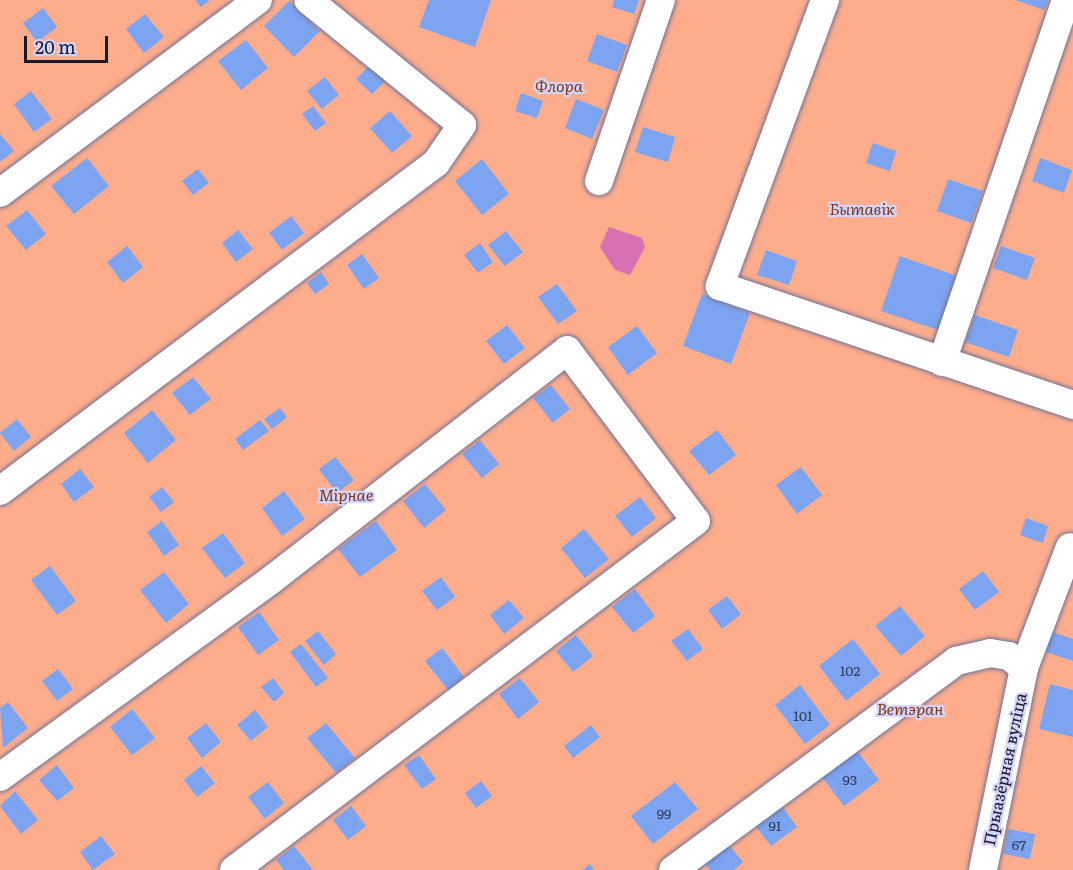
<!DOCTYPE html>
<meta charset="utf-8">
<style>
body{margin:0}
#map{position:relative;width:1073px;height:870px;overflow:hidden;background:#d2d4fd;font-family:Literata,serif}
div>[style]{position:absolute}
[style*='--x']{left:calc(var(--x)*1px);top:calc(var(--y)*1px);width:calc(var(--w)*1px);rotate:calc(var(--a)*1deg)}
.green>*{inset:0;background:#fead8c}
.water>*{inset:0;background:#d870b2}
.building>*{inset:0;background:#7da4f1}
.roads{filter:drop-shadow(0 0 2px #717297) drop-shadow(0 0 2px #717297)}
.minor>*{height:28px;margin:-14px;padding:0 14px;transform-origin:14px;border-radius:14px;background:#fff}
span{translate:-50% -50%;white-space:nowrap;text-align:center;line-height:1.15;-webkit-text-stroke:4.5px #d2d4fd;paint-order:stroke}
.number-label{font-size:14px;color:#323c5a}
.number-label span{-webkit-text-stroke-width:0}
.park-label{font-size:16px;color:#7f3716;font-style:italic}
.street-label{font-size:16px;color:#191927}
.scale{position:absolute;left:24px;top:36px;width:84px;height:27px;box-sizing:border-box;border:3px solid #191927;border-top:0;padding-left:8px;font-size:18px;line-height:21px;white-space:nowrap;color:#191927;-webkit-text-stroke:4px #d2d4fd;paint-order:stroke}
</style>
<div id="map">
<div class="green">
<div style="clip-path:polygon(0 0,1073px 0,1073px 870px,0 870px)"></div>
</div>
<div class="water">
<div style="clip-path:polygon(609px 227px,642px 238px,645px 247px,630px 275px,615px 270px,600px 247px)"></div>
</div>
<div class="building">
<div style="clip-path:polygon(195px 0,210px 0,201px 7px)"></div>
<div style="clip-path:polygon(429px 0,491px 0,475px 47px,419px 27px)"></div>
<div style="clip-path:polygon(614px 0,639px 0,634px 14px,612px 7px)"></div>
<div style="clip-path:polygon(1015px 0,1048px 0,1044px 10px)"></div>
<div style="clip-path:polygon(289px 1px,320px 31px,294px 57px,264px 26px)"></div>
<div style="clip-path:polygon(43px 8px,57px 27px,37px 42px,23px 23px)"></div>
<div style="clip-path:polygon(145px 14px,164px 37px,144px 53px,126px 29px)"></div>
<div style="clip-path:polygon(597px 34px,627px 45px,617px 72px,587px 61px)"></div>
<div style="clip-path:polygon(246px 40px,268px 68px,241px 90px,218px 61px)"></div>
<div style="clip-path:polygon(371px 64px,387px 79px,372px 94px,356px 79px)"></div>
<div style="clip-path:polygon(325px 77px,339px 95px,322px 109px,307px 91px)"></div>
<div style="clip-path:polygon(31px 91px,52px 119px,34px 132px,14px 104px)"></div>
<div style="clip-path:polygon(521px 93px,543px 101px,537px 118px,515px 111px)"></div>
<div style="clip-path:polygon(576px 99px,604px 110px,592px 139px,565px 128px)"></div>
<div style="clip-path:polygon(313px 106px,326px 123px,315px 131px,302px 114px)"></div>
<div style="clip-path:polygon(390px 111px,412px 136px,392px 153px,370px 128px)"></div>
<div style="clip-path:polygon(643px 127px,675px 137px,668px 162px,635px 152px)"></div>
<div style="clip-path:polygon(0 134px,14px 151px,0 162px)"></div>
<div style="clip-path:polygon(873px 143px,896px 151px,890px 171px,866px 163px)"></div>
<div style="clip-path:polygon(87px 158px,109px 186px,74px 214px,51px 186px)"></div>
<div style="clip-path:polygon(1040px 158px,1072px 170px,1064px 193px,1032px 181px)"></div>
<div style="clip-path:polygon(482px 159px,509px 194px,482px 215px,455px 181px)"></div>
<div style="clip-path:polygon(198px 169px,209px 183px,193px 195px,182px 181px)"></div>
<div style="clip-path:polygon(948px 179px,983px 191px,971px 223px,937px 211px)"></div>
<div style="clip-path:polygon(27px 210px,46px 234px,26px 250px,6px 226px)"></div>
<div style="clip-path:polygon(291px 216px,304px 233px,282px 250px,269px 233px)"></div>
<div style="clip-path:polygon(238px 230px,253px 249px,236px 262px,222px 243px)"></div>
<div style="clip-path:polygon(506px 231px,523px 252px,505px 266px,488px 245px)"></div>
<div style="clip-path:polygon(480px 243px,493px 262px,478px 273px,464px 255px)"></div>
<div style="clip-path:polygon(127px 246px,143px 267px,123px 283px,107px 262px)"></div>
<div style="clip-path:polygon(1001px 246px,1035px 258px,1027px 280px,993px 268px)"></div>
<div style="clip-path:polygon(766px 250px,797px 261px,789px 285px,757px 275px)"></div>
<div style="clip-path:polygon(362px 254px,379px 278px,364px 289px,347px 265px)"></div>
<div style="clip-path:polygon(900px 256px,957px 276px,938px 330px,881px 311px)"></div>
<div style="clip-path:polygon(321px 272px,329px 284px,315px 294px,307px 283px)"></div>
<div style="clip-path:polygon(557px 284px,577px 311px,558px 324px,538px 297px)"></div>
<div style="clip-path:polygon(702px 294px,750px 313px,731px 364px,683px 346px)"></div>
<div style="clip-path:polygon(975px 315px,1018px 330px,1009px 357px,965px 342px)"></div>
<div style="clip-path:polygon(507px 325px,525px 348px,504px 364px,486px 341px)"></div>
<div style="clip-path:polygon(637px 326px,657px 353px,628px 375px,608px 347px)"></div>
<div style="clip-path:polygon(193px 377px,211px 399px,190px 415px,172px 393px)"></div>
<div style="clip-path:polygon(551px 385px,570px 409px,553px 423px,533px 398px)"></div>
<div style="clip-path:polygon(280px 408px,287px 417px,272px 429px,264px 419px)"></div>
<div style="clip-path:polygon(152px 410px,176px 440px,148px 463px,124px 433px)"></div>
<div style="clip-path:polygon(17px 419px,31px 437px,14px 451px,0 433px)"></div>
<div style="clip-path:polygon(260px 420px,269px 431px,243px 450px,235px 439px)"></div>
<div style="clip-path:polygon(717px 430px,736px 455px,709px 475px,689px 451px)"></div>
<div style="clip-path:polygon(480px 440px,499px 464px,482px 478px,462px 454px)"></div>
<div style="clip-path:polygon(335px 457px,354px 480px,337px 493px,319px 469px)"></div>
<div style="clip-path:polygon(801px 467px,822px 495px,797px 514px,776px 485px)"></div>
<div style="clip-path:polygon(80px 469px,94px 487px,74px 502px,61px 484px)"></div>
<div style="clip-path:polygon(425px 484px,446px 510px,424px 528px,403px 501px)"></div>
<div style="clip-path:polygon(162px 487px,174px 502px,161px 512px,149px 497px)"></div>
<div style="clip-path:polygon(284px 491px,305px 519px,282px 536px,262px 508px)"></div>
<div style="clip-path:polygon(640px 497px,656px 518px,632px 537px,615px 516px)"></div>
<div style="clip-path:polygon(1026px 518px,1048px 526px,1043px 543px,1020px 535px)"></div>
<div style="clip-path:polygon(162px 521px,179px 545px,164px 556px,147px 532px)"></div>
<div style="clip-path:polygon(376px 521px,397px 550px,360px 577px,338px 549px)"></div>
<div style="clip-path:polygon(584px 529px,609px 559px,585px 578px,561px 548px)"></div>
<div style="clip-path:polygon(223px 533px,245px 563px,225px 578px,202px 548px)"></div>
<div style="clip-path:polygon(50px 566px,76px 601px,57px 615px,31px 580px)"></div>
<div style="clip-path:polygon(983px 571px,999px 592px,975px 610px,959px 589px)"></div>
<div style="clip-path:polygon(164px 572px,189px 604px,166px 623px,140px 590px)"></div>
<div style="clip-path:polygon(441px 577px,455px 597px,437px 610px,422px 591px)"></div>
<div style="clip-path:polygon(635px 589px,655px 616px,633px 633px,612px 607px)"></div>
<div style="clip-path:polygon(727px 596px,741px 614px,722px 629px,708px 610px)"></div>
<div style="clip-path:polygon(509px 600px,524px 618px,504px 634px,490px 615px)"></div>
<div style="clip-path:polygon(900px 606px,925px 636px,901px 656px,875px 626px)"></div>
<div style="clip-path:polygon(259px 612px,279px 640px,258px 655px,238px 627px)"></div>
<div style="clip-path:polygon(688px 629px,703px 649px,687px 661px,671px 641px)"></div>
<div style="clip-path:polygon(318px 631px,336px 654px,324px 665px,305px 641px)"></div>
<div style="clip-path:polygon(1049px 631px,1073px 639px,1073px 661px,1043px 651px)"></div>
<div style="clip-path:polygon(576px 635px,593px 656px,573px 672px,556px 651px)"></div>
<div style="clip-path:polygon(853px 639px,880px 674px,846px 701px,819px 666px)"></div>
<div style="clip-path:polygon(301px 644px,328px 678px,316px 687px,290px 652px)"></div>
<div style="clip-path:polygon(442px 648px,464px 677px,448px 690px,425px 661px)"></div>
<div style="clip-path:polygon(58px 669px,73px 689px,57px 701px,42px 681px)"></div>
<div style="clip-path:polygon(273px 678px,284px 693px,274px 702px,261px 687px)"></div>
<div style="clip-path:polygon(520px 678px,539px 702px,518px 719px,499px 694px)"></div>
<div style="clip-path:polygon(1050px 684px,1073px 690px,1073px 737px,1039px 729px)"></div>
<div style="clip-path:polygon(800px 685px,830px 725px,805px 744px,775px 705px)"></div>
<div style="clip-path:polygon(8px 702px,28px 728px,3px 748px,0 708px)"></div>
<div style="clip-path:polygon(132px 709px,155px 738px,132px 755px,110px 727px)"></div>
<div style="clip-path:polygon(255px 710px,268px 727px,251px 741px,237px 725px)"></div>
<div style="clip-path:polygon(206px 723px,221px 742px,202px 758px,187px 738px)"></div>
<div style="clip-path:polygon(326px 723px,355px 758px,336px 773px,307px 738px)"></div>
<div style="clip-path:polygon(591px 725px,600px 737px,573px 758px,564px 746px)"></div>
<div style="clip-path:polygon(857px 751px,879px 780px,844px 806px,822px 777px)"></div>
<div style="clip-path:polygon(419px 755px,436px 779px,422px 789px,404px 765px)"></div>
<div style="clip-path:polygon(57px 765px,74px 788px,57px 801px,39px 780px)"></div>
<div style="clip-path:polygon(201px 766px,215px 783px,197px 797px,184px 780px)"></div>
<div style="clip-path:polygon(481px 781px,492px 796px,476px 808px,465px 793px)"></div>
<div style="clip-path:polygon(268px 782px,284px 803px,265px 819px,248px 797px)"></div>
<div style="clip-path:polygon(675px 782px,698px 809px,653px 844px,631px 816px)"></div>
<div style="clip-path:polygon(15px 791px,38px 820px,21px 834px,0 806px)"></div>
<div style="clip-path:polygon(780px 803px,797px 827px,771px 846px,753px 823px)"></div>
<div style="clip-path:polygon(351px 806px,366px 826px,348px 840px,333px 820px)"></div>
<div style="clip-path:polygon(1008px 829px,1035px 834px,1030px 859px,1003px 854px)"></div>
<div style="clip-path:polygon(101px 836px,115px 854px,93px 870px,80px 852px)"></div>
<div style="clip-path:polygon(726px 841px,743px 862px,734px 870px,710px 870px,702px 860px)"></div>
<div style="clip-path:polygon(294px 846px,313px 870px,284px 870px,276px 860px)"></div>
<div style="clip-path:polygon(590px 864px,594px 870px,582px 870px)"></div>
</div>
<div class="roads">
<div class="minor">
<div style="--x:825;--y:0;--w:305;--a:110.2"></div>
<div style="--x:720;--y:286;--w:373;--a:18.6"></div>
<div style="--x:599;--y:181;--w:191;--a:-71.1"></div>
<div style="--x:0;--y:193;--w:322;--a:-36.8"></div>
<div style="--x:942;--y:362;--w:383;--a:-71.1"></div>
<div style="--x:0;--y:491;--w:546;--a:-36.95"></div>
<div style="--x:436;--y:163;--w:46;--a:-55.6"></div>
<div style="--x:462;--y:125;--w:198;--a:-140.9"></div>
<div style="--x:0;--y:777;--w:335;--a:-36"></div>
<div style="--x:271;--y:580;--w:375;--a:-37.8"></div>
<div style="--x:567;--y:350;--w:214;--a:53"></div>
<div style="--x:696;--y:521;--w:579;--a:142.93"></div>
<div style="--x:673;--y:870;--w:352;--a:-36.4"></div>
<div style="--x:956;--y:661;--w:35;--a:-13"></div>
<div style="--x:990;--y:653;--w:19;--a:9"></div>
<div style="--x:1009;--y:656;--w:19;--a:39"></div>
<div style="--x:983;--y:870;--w:206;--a:-78.5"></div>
<div style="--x:1024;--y:668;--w:129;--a:-69.2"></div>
</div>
</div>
<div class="number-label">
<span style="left:850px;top:670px">102</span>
<span style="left:803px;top:715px">101</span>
<span style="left:850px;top:779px">93</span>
<span style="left:664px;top:813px">99</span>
<span style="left:775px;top:825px">91</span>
<span style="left:1019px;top:844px">67</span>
</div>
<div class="park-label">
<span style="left:559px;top:85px">Флора</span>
<span style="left:862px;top:208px">Бытавік</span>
<span style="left:346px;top:494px">Мірнае</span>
<span style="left:910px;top:708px">Ветэран</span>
</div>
<div class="street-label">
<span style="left:1004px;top:769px;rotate:-78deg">Прыазёрная вуліца</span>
</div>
<div class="scale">20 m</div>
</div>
